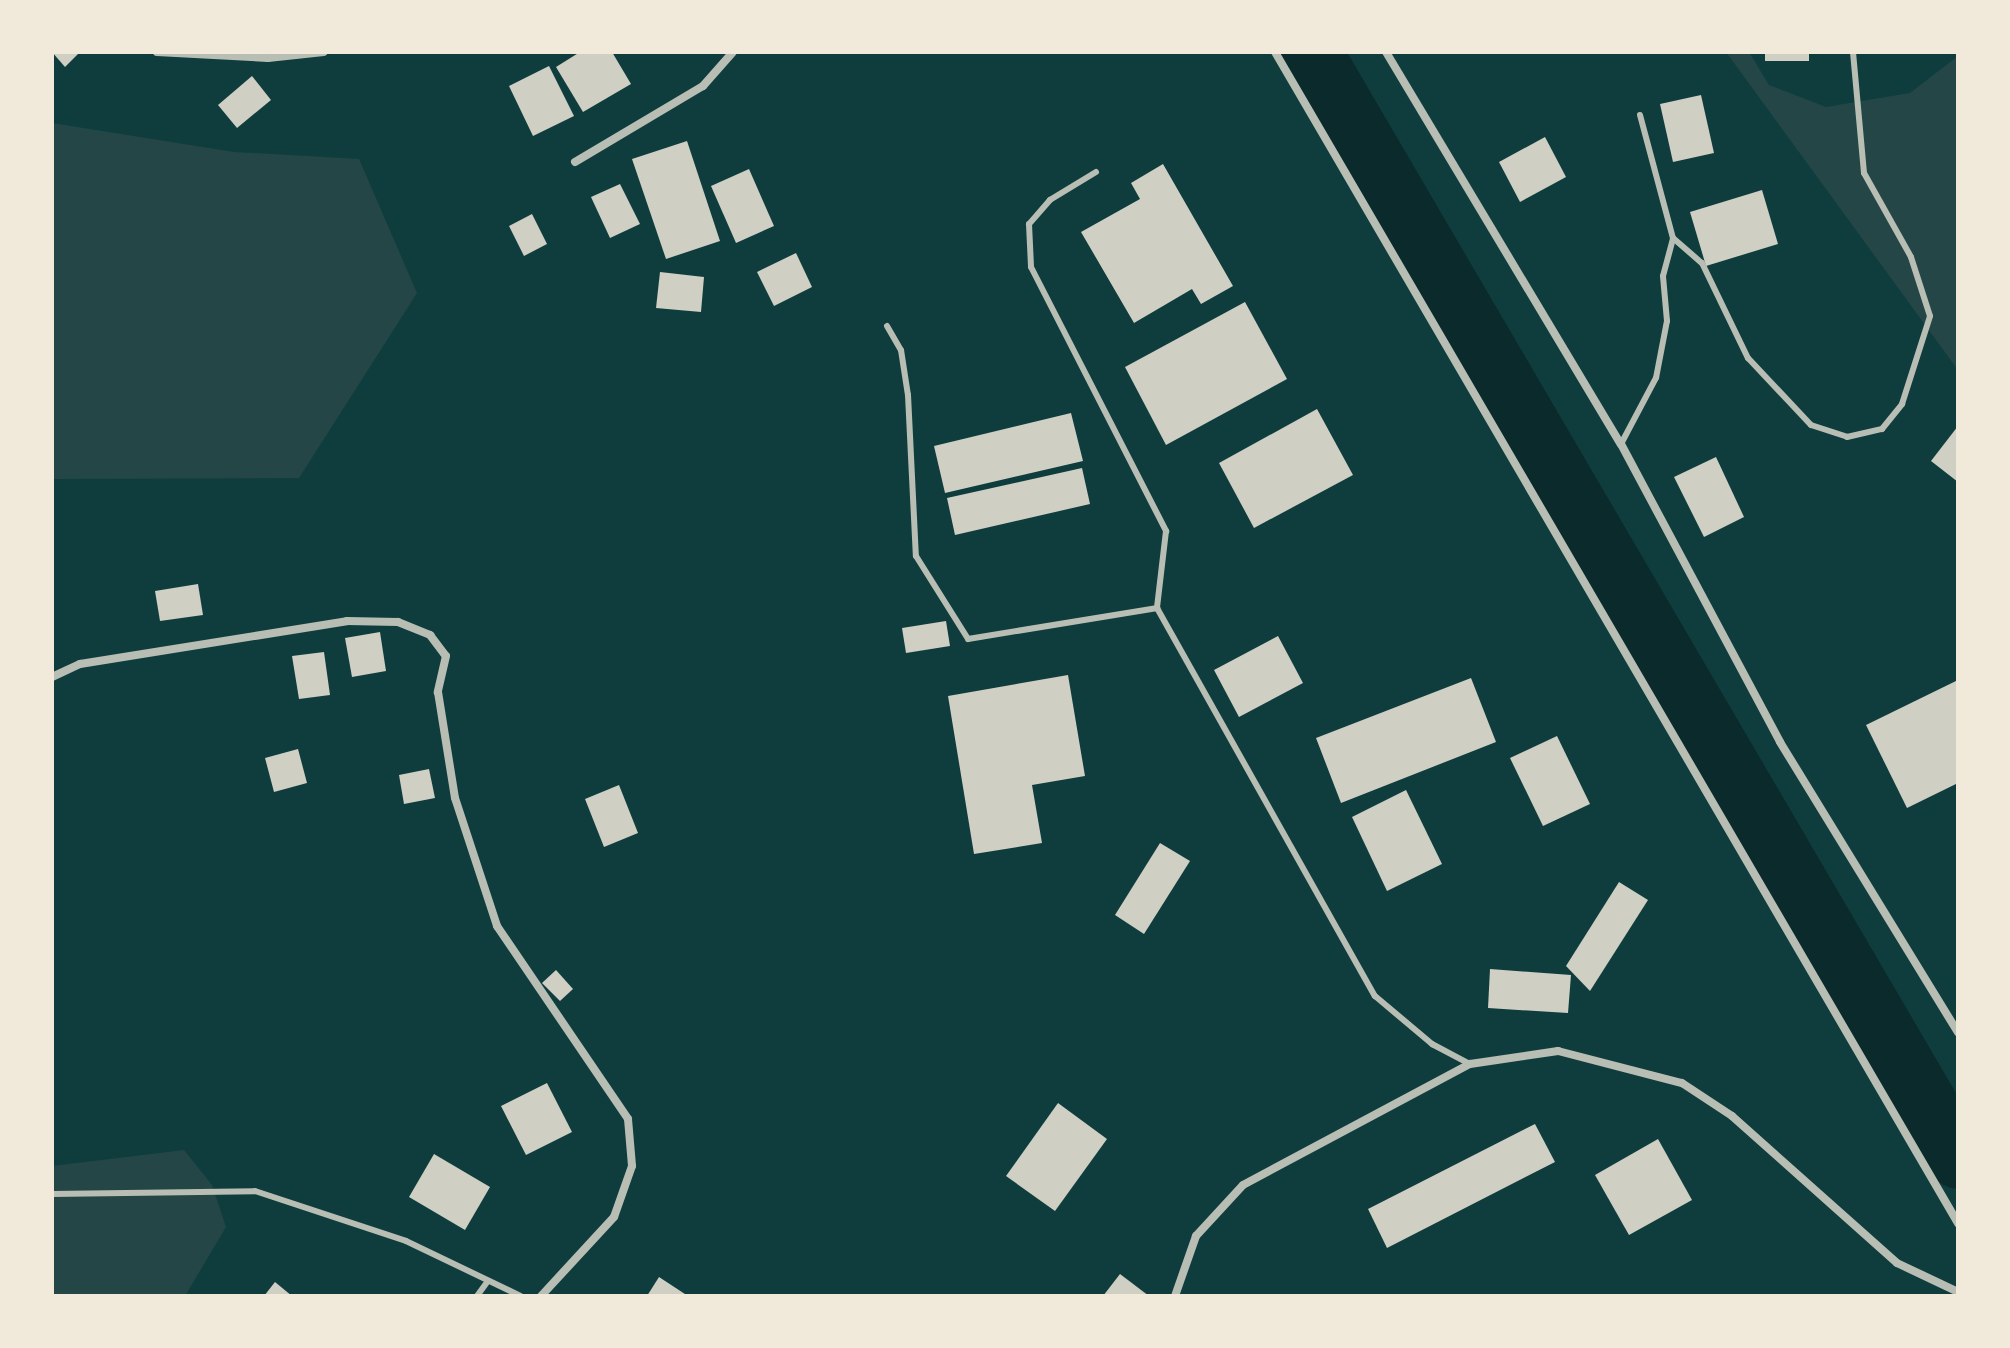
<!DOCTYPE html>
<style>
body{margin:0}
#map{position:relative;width:2010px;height:1348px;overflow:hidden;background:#0f3d3e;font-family:"Fira Sans",sans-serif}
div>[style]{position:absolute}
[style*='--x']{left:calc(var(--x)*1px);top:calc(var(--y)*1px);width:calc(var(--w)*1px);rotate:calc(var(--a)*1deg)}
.green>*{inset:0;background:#244646}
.river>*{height:62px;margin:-31px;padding:0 31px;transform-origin:31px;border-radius:31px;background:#0a2a2b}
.building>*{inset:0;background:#cfcfc3}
.service>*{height:6px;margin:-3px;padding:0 3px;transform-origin:3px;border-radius:3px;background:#b8beb3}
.minor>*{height:8px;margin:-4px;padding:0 4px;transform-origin:4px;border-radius:4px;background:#b8beb3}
span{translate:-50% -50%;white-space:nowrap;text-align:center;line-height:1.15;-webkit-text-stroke:8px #f1e9da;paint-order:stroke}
.frame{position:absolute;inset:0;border:54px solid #f1e9da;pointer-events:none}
</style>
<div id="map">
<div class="green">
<div style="clip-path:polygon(1726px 52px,1749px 52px,1769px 85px,1826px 107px,1910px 93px,1958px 56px,1958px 370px)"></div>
<div style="clip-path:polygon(52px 123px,234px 152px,359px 159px,417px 293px,299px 478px,52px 479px)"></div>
<div style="clip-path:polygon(184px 1150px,212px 1185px,226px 1227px,185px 1296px,52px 1296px,52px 1166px)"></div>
</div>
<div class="river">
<div style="--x:1311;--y:52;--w:1281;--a:59.67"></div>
</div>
<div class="building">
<div style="clip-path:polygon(52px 52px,80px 52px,65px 67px)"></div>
<div style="clip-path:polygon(580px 52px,612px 52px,631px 84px,583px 112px,556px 67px)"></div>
<div style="clip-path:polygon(1765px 52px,1809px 52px,1809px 61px,1765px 61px)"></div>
<div style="clip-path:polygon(549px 66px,574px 116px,533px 136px,509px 86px)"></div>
<div style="clip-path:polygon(252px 76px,271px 100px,237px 128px,218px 105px)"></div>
<div style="clip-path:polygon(1701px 95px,1714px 153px,1673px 162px,1660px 104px)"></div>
<div style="clip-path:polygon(1545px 137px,1566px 177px,1520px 202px,1499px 162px)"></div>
<div style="clip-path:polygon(687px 141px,720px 241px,666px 259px,632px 159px)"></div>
<div style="clip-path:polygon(1163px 164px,1233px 286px,1201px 304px,1192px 289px,1134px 323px,1081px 232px,1140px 199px,1131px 183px)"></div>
<div style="clip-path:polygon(749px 169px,774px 226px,736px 243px,711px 186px)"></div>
<div style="clip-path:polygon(620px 184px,640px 224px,610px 238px,591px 197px)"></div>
<div style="clip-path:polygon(1762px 190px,1778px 244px,1706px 266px,1690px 212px)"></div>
<div style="clip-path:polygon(532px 214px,547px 244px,524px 256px,509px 226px)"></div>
<div style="clip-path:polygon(796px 253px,812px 287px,774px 306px,757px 272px)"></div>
<div style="clip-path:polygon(660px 272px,704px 277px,701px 312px,656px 308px)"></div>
<div style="clip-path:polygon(1245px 302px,1287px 379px,1166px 445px,1125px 367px)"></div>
<div style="clip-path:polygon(1317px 409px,1353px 475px,1254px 528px,1219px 463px)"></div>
<div style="clip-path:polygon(1071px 413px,1083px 461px,945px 493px,934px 446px)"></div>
<div style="clip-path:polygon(1958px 426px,1958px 482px,1931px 461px)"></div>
<div style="clip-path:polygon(1716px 457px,1744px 517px,1704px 537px,1674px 477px)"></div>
<div style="clip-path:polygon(1082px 468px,1090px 504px,955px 535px,947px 498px)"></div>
<div style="clip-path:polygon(198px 584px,203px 615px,160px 621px,155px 591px)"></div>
<div style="clip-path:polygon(946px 621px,950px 646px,906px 653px,902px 628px)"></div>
<div style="clip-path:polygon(380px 632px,386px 671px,352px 677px,345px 638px)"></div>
<div style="clip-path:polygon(1278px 636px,1303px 683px,1239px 717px,1214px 670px)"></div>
<div style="clip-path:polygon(324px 652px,330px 695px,299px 699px,292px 656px)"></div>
<div style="clip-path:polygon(1068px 675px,1085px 776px,1032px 785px,1042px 843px,974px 854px,948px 696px)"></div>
<div style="clip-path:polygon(1471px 678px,1496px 742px,1341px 803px,1316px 738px)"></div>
<div style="clip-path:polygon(1958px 680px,1958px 783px,1907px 808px,1866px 725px)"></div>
<div style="clip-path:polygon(1557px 736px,1590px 804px,1543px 826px,1510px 758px)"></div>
<div style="clip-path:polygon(298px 749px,307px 783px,274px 792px,265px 758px)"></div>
<div style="clip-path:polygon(429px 769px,435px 798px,404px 804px,399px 775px)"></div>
<div style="clip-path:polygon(619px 785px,638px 833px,604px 847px,585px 799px)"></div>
<div style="clip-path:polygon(1406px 790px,1442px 864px,1387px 891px,1352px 817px)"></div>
<div style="clip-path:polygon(1160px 843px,1190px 861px,1144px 934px,1115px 915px)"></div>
<div style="clip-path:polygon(1619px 882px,1648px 900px,1590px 991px,1566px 966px)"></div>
<div style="clip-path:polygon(1490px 969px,1571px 975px,1568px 1013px,1488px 1008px)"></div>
<div style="clip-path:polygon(556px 970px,573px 989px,560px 1001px,542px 983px)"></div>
<div style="clip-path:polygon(547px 1083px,572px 1132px,526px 1155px,501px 1106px)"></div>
<div style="clip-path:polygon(1058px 1103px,1107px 1139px,1055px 1211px,1006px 1176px)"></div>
<div style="clip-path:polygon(1535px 1124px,1555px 1162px,1387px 1248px,1368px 1209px)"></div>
<div style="clip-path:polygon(1658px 1139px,1692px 1200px,1629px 1235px,1595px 1175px)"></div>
<div style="clip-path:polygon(434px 1154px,490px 1187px,465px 1230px,409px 1197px)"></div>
<div style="clip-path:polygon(1120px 1274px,1149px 1296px,1103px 1296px)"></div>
<div style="clip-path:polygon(659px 1277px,688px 1296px,647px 1296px)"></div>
<div style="clip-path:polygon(275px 1282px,292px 1296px,264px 1296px)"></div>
</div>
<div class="service">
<div style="--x:1640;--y:115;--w:127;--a:75"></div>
<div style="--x:1096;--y:172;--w:54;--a:148.7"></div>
<div style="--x:1050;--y:200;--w:32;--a:131"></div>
<div style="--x:1029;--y:224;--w:43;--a:87.3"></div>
<div style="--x:1031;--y:267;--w:297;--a:62.9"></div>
<div style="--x:1166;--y:531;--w:78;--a:96.7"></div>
<div style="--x:1157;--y:608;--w:445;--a:60.7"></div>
<div style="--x:1375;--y:996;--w:75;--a:40.1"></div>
<div style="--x:1432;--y:1044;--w:43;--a:27.8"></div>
<div style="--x:887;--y:326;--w:28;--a:60"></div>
<div style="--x:901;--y:350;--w:46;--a:81.2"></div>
<div style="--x:908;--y:395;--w:161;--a:87.2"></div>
<div style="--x:916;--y:556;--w:98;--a:57.9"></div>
<div style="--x:968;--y:639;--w:192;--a:-9.3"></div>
<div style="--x:1621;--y:444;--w:75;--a:-62.1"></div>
<div style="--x:1656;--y:378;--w:58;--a:-79.1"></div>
<div style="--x:1667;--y:321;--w:45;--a:-95.1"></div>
<div style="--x:1663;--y:276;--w:39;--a:-75"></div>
<div style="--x:1673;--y:238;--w:38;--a:41"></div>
<div style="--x:1702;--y:263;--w:106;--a:64.2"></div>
<div style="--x:1748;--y:358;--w:92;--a:46.8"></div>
<div style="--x:1811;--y:425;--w:38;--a:18"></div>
<div style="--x:1847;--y:437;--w:36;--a:-13"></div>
<div style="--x:1882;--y:429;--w:32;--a:-51"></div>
<div style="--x:1902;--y:404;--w:92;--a:-72.3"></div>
<div style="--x:1930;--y:316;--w:62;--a:-107.9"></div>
<div style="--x:1911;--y:257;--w:96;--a:-119.2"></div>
<div style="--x:1864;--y:173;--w:121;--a:-95.2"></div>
<div style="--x:52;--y:1194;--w:203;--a:-0.8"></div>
<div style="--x:255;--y:1191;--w:159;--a:18.3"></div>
<div style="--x:406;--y:1241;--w:127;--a:25.6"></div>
<div style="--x:477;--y:1296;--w:17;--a:-54"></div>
</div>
<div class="minor">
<div style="--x:157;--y:52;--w:111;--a:3.1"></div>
<div style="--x:268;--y:58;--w:56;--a:-6.1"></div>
<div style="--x:1275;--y:52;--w:1356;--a:59.75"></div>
<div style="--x:1386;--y:52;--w:457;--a:59.1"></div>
<div style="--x:1621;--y:444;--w:338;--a:61.9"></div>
<div style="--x:1780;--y:742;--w:341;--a:58.5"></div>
<div style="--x:575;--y:162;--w:149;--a:-30.7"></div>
<div style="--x:703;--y:86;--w:45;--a:-48.6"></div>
<div style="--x:52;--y:677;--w:31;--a:-25"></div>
<div style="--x:80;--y:664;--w:270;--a:-9.1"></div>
<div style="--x:347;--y:621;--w:51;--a:1.1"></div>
<div style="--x:398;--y:622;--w:35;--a:22"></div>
<div style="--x:430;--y:635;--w:26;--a:53"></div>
<div style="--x:446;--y:656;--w:37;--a:103"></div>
<div style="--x:438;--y:692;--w:107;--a:80.9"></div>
<div style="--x:455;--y:798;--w:135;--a:71.8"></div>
<div style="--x:497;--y:926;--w:233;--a:55.8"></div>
<div style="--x:628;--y:1119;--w:47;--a:85.1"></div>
<div style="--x:632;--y:1166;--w:54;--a:109.4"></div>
<div style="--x:614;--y:1217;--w:108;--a:132.7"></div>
<div style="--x:1175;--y:1296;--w:64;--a:-70.7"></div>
<div style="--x:1196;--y:1236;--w:69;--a:-47.3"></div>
<div style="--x:1243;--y:1185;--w:257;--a:-28.1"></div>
<div style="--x:1470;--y:1064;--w:89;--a:-8.4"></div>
<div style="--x:1558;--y:1051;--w:128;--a:14.5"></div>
<div style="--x:1682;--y:1083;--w:60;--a:33.4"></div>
<div style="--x:1732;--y:1116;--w:221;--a:41.7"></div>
<div style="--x:1897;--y:1263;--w:68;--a:25.4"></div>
</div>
<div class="frame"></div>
</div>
